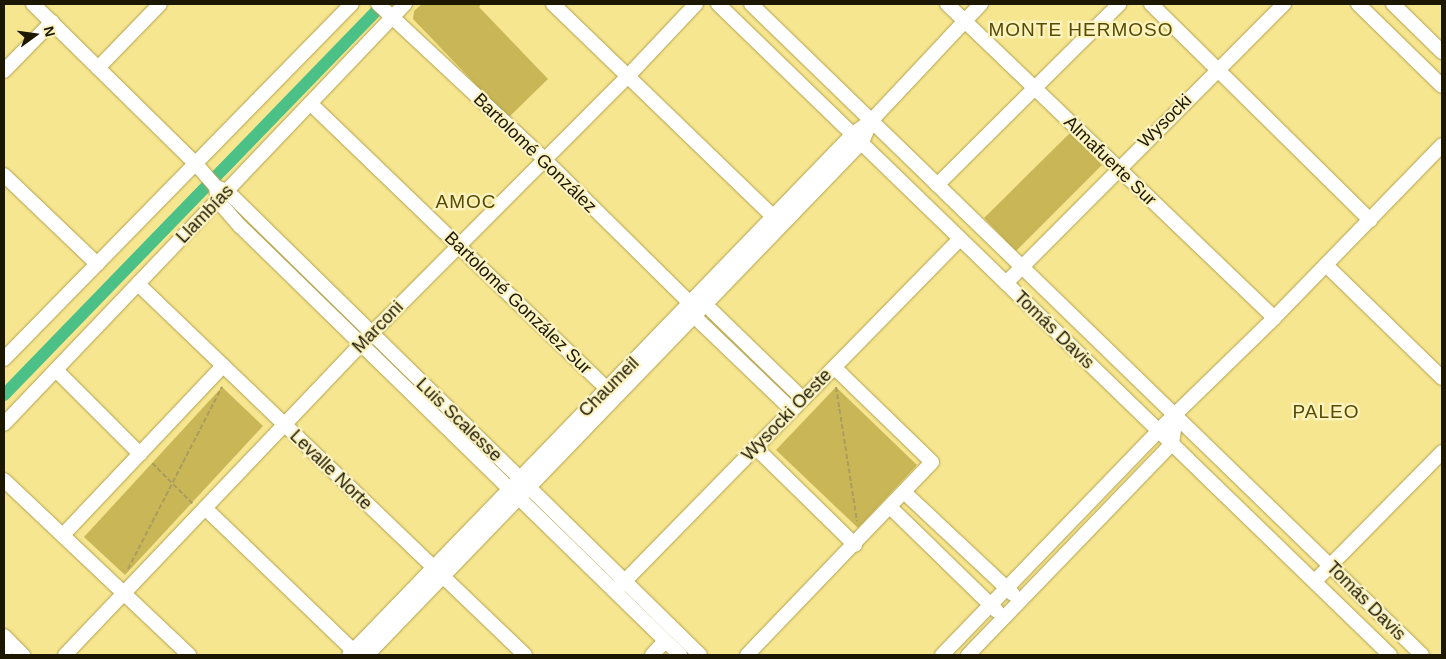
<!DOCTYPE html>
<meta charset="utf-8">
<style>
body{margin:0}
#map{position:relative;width:1446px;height:659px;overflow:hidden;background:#f7e690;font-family:Arial,sans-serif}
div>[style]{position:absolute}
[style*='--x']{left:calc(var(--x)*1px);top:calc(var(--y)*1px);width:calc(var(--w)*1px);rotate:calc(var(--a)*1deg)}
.green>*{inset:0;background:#c8b657}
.canal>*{height:12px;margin:-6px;padding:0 6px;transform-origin:6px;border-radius:6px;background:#4cc187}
.path>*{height:2px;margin-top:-1px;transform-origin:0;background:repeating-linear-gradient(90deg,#aa9d5d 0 5px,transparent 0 7.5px)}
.roads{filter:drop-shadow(0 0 1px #b1a04c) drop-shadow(0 0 1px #b1a04c)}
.minor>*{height:14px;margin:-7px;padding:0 7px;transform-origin:7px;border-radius:7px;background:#fff}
span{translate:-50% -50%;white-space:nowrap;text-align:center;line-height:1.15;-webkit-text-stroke:4.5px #fcf3c1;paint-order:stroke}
.street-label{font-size:18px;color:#1c1700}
.neighbourhood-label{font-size:19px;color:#574b00;letter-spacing:1px}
.frame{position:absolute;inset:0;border:5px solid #1c1700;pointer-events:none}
.north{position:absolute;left:10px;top:10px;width:50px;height:50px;-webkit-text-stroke:4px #fcf3c1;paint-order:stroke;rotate:76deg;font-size:14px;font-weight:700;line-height:20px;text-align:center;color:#1c1700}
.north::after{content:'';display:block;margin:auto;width:18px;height:22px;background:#1c1700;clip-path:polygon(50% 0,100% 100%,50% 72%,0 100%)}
</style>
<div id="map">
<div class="green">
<div style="clip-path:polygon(422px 4px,481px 4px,479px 7px,548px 79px,508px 118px,413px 19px,414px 11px)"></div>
<div style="clip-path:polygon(1070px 133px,1102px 165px,1016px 251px,984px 218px)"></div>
<div style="clip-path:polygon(222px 387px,263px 426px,125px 575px,84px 537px)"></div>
<div style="clip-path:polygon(836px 387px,917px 465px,858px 528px,776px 450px)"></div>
</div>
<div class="canal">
<div style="--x:4;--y:395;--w:545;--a:-45.89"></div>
</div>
<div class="path">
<div style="--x:836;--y:387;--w:136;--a:81.1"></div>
<div style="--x:152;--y:463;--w:57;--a:45"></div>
<div style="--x:128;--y:569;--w:205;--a:-62.7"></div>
</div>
<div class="roads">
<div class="minor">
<div style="--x:33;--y:4;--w:228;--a:44.5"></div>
<div style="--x:196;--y:164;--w:30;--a:49"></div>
<div style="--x:216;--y:187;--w:12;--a:20"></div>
<div style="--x:227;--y:191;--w:663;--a:44.45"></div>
<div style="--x:378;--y:4;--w:229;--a:43"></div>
<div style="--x:545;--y:160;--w:205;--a:44.6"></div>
<div style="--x:691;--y:304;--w:14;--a:73"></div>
<div style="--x:695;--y:317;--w:134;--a:43.8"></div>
<div style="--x:553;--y:4;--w:314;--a:44"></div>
<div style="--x:718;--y:4;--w:936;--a:44.09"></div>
<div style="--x:751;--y:4;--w:935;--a:44.13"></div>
<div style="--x:947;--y:4;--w:453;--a:43.8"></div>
<div style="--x:1151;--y:4;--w:308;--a:44.6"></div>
<div style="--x:1358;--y:4;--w:117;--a:44.3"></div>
<div style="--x:1393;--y:4;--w:69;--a:44.4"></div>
<div style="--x:98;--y:68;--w:89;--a:-45.9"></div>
<div style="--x:4;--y:71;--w:69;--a:-45.6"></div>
<div style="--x:311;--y:104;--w:419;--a:43.9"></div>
<div style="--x:871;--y:121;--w:161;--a:-46.8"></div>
<div style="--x:4;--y:175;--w:129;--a:43.7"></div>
<div style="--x:937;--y:185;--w:257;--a:-44.8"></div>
<div style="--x:216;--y:187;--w:14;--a:82"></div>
<div style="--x:218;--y:201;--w:33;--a:49"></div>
<div style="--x:240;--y:226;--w:615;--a:44.27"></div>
<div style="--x:1326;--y:265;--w:162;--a:44.2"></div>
<div style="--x:1006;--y:283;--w:394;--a:-45.1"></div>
<div style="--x:138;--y:284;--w:536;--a:43.79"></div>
<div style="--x:699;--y:305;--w:8;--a:7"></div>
<div style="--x:707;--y:306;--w:134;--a:44.1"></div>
<div style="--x:4;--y:359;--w:497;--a:-45.6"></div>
<div style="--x:56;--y:370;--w:119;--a:45"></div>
<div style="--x:4;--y:424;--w:581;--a:-46.33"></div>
<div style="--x:755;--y:447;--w:140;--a:44.4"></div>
<div style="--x:4;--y:480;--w:255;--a:43.4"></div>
<div style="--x:904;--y:492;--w:149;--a:43.1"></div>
<div style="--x:890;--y:507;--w:149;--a:44.2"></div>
<div style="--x:205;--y:508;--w:212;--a:43.9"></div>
<div style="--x:63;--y:535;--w:233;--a:-46.6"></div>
<div style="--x:1315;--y:581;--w:181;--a:-45.4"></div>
<div style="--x:619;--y:587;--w:487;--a:-45.6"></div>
<div style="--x:4;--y:636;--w:27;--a:45"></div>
<div style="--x:4;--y:654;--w:1;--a:45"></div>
<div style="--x:65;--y:655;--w:428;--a:-46.4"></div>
<div style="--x:360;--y:345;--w:381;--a:-45.1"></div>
<div style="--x:629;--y:75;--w:98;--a:-46.7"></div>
<div style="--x:349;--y:655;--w:725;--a:-45.95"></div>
<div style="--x:853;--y:134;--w:22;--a:-36"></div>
<div style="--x:871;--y:121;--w:23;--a:113"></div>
<div style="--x:862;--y:142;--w:713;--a:133.98"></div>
<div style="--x:652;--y:655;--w:19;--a:-47"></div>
<div style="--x:747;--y:655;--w:267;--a:-46.2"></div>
<div style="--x:932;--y:462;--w:136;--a:-135.9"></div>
<div style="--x:942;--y:655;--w:311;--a:-46"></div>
<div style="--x:1158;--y:431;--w:162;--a:-44.2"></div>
<div style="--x:1274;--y:318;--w:241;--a:-45.8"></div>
<div style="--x:968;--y:655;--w:293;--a:-46"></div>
<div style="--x:1172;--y:444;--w:28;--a:-82"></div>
</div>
</div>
<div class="street-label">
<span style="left:1165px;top:121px;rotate:-45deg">Wysocki</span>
<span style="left:535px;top:153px;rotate:44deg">Bartolomé González</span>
<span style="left:1110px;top:161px;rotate:44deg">Almafuerte Sur</span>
<span style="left:205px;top:214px;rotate:-46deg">Llambías</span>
<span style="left:518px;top:303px;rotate:44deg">Bartolomé González Sur</span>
<span style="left:378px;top:327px;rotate:-46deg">Marconi</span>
<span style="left:1054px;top:330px;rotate:44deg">Tomás Davis</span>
<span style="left:609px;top:387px;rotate:-45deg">Chaumeil</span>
<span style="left:787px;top:415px;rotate:-46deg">Wysocki Oeste</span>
<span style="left:459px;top:420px;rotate:44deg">Luis Scalesse</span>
<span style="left:331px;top:470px;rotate:44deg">Levalle Norte</span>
<span style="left:1366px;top:601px;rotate:45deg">Tomás Davis</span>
</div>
<div class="neighbourhood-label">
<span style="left:1081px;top:30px">MONTE HERMOSO</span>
<span style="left:466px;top:202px">AMOC</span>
<span style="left:1326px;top:412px">PALEO</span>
</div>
<div class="frame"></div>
<div class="north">N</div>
</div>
